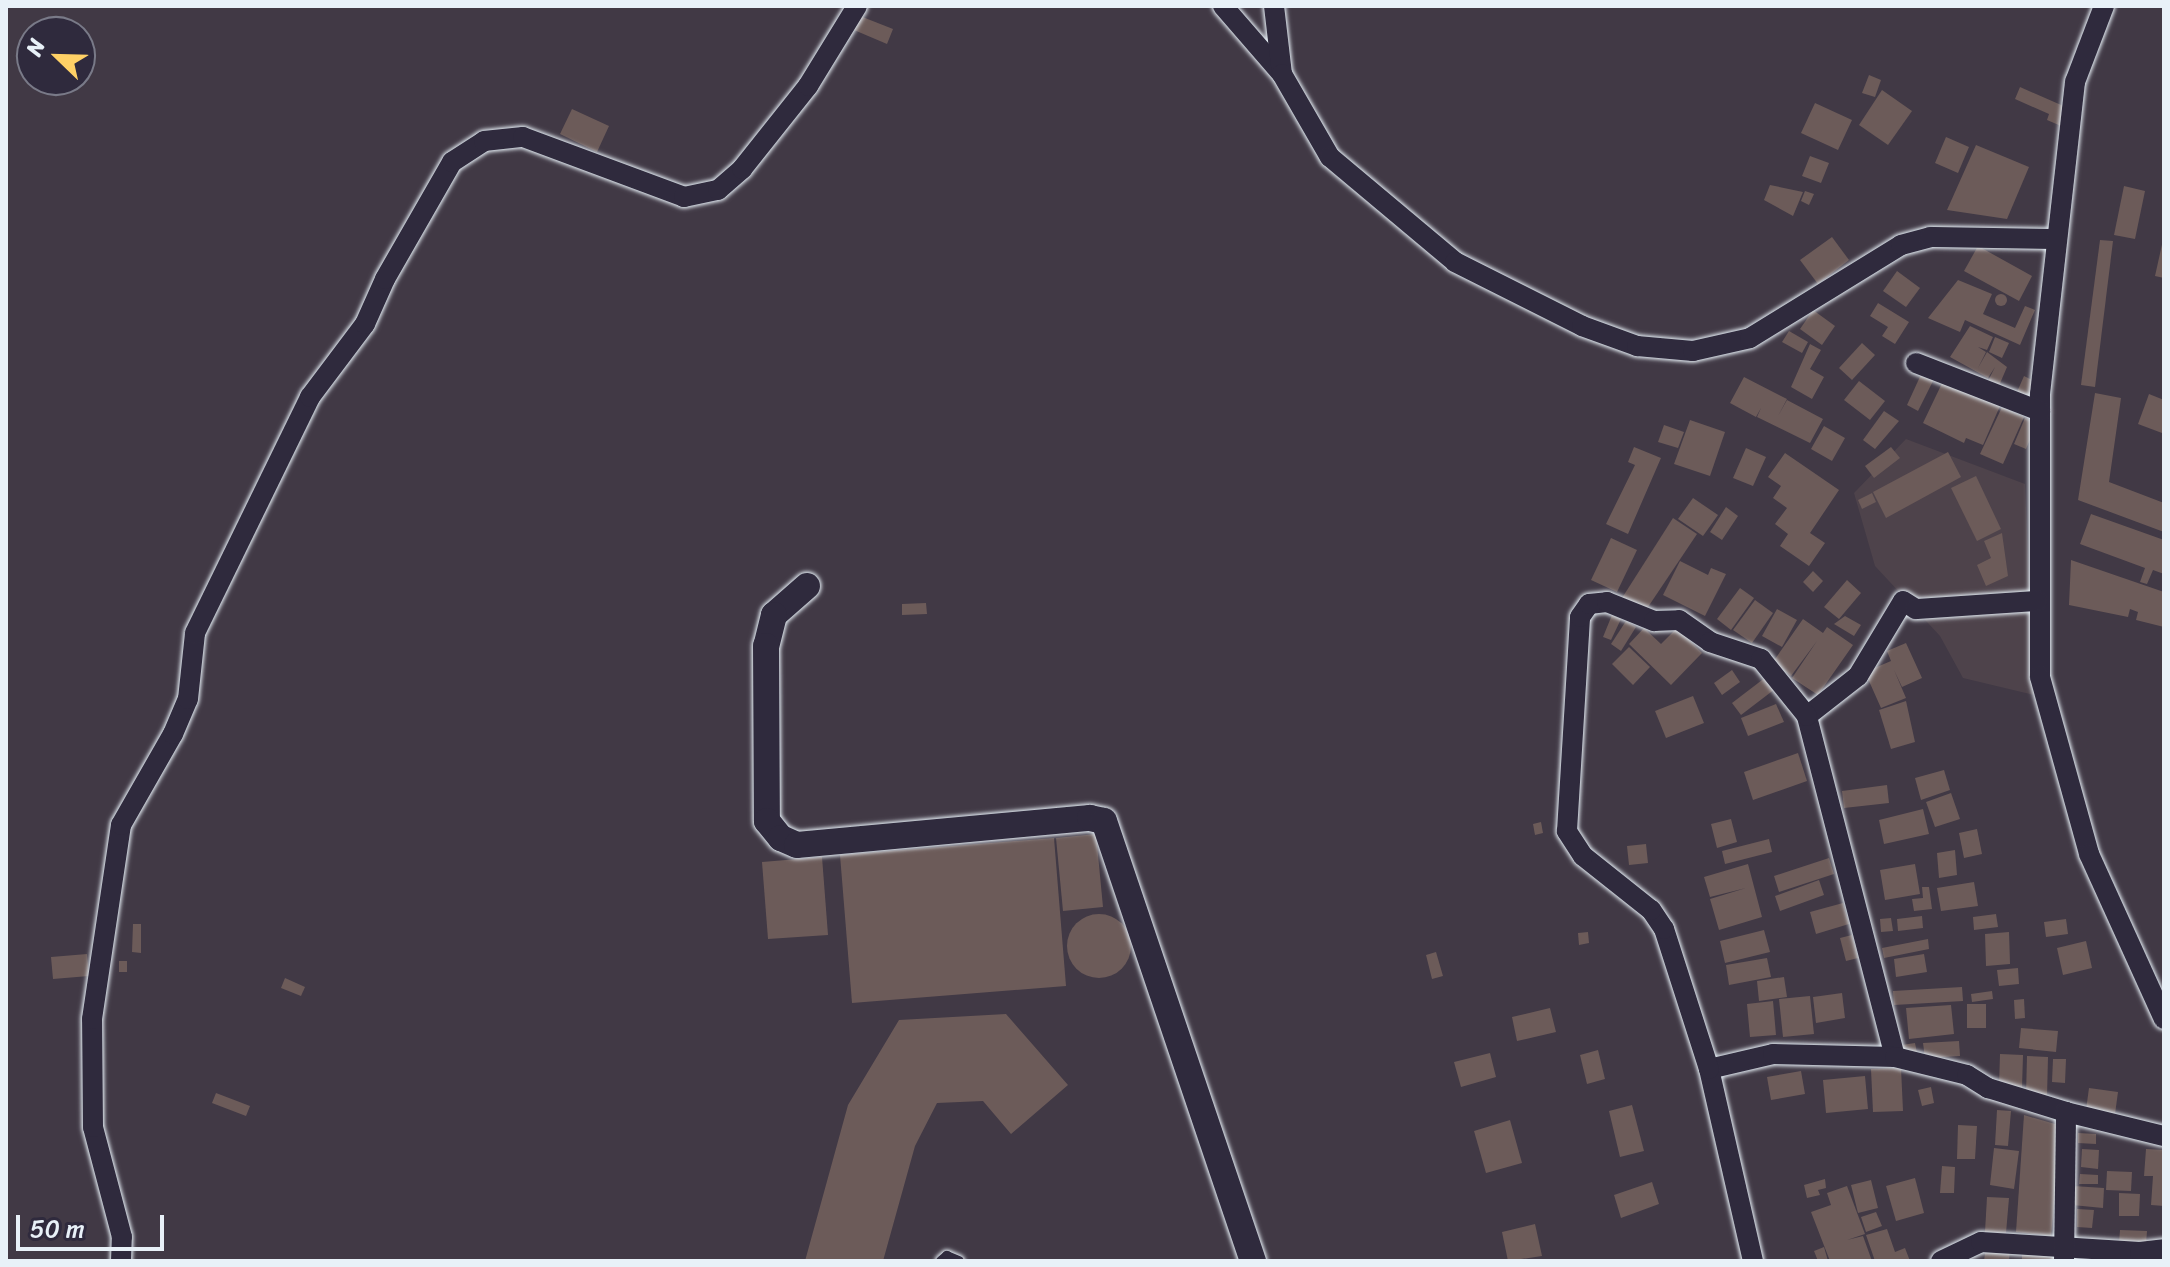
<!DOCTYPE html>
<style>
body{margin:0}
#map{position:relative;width:2170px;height:1267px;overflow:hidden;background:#413945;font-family:Sriracha,sans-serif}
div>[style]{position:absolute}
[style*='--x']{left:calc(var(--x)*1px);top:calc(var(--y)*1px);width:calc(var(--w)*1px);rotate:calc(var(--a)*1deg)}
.built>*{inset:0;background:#4e434b}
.building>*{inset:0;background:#6c5b59}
.round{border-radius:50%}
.roads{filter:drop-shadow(0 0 2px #e8f1f8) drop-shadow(0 0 2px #e8f1f8)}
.service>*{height:10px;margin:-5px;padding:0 5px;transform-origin:5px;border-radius:5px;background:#2f2a3d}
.minor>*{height:20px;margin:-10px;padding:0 10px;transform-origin:10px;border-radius:10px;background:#2f2a3d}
.tertiary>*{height:26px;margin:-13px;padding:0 13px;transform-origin:13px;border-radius:13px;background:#2f2a3d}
span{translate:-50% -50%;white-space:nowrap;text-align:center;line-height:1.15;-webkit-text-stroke:8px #2f2a3d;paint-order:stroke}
.frame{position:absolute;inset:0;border:8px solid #e8f1f8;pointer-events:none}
.north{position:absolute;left:16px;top:16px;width:80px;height:80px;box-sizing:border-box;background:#2f2a3d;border:2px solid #797a88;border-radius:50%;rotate:293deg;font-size:22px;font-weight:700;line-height:32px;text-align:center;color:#e8f1f8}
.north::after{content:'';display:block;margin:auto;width:28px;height:36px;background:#ffd166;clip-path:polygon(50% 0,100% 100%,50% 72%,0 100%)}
.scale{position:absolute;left:16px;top:1215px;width:148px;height:36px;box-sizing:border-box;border:4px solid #e8f1f8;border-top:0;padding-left:10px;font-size:24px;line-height:28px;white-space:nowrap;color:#e8f1f8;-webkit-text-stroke:6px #2f2a3d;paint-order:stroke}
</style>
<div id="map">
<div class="built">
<div style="clip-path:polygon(1906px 439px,2025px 484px,2034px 695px,1963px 678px,1940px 636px,1875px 566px,1854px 493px)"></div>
</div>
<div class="building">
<div style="clip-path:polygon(860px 16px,893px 29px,887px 44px,854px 30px)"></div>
<div style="clip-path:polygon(1869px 75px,1881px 80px,1875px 97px,1862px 93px)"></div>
<div style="clip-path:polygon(2020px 87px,2068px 108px,2061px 126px,2047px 120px,2049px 114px,2015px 99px)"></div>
<div style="clip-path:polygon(1882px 90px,1912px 111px,1888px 145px,1859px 125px)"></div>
<div style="clip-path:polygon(1815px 103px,1852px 120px,1838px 150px,1801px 133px)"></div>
<div style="clip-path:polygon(572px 109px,609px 126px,597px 152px,560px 134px)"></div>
<div style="clip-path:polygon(1946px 137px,1969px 147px,1958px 173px,1935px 163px)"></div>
<div style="clip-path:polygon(1976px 145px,2029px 167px,2007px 219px,1947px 210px)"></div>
<div style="clip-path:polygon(1810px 156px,1829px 163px,1821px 183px,1802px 176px)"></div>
<div style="clip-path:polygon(1770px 185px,1803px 192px,1793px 216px,1764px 200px)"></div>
<div style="clip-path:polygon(2124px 186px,2145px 191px,2135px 239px,2114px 235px)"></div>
<div style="clip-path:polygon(1805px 191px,1814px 194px,1809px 205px,1801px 201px)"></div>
<div style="clip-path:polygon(1832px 237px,1849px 260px,1818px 284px,1800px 260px)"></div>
<div style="clip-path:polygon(2100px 240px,2113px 241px,2095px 387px,2081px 385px)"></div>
<div style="clip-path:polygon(2163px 240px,2164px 240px,2164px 278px,2155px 276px)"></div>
<div style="clip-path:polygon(1978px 246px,2032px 276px,2019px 301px,1964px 271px)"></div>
<div style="clip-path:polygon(1897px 271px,1920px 288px,1906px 307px,1883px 291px)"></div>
<div style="clip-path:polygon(1958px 280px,1992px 294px,1983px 314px,2015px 328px,2025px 306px,2035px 310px,2020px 345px,1965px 320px,1960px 332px,1928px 318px)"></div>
<div class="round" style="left:1995px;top:294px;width:12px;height:12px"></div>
<div style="clip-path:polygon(1878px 303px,1909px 322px,1895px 344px,1882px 336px,1888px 327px,1870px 316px)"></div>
<div style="clip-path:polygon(1813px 310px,1835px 326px,1822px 345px,1800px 329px)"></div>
<div style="clip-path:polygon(1970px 326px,1993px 337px,1987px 350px,1978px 347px,1986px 352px,1978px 368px,1987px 352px,2007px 367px,1998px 388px,1987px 383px,1995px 367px,1988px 378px,1950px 357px)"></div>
<div style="clip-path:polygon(1789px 331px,1808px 342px,1802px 353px,1782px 342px)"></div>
<div style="clip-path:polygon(1995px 337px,2009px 343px,2002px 358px,1989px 352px)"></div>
<div style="clip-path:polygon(1862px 343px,1875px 355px,1852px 380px,1839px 368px)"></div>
<div style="clip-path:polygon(1810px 344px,1821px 350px,1810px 369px,1824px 377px,1812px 399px,1791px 387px)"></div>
<div style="clip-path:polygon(1924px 368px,1937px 373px,1918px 411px,1907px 405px)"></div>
<div style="clip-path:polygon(2024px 376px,2038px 383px,2031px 399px,2017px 392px)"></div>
<div style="clip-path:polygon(1744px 377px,1787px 399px,1778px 416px,1787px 400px,1823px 419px,1810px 443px,1757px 417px,1761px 408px,1756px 417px,1730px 403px)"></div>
<div style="clip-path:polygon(1945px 377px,2000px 406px,1983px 445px,1966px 438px,1964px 443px,1923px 423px)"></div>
<div style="clip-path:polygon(1859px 381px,1885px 401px,1870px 420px,1844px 400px)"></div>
<div style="clip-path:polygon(2095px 393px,2121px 398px,2109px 482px,2164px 503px,2164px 532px,2078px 500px)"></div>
<div style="clip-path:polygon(2149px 394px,2164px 400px,2162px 433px,2138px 424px)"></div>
<div style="clip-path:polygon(2002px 407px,2024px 417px,2003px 464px,1980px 454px)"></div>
<div style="clip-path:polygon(1884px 411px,1899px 421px,1875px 449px,1863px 440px)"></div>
<div style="clip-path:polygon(2025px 418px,2037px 423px,2026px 449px,2014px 444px)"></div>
<div style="clip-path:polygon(1690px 420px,1725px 432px,1710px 476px,1674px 464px)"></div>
<div style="clip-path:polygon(1664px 425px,1684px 432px,1678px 448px,1658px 442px)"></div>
<div style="clip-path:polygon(1824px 426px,1845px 438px,1832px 461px,1811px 449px)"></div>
<div style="clip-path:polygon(1634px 447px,1661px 458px,1628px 534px,1606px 524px,1635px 465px,1628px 462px)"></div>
<div style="clip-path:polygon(1891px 447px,1900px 458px,1874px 478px,1865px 466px)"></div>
<div style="clip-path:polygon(1746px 448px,1766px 457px,1753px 486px,1733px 478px)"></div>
<div style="clip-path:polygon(1948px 452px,1961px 477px,1886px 518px,1873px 492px)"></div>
<div style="clip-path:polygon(1785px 453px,1839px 490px,1810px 533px,1825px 543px,1809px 566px,1780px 546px,1788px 534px,1775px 524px,1787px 508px,1773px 498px,1781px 486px,1768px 477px)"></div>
<div style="clip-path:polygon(1976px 476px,2001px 529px,1977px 541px,1951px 488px)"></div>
<div style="clip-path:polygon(1872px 493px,1876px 502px,1862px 509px,1858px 500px)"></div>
<div style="clip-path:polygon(1693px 498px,1718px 515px,1703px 536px,1678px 519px)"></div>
<div style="clip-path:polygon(1726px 507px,1738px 516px,1722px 540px,1710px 532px)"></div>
<div style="clip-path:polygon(2091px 514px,2164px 540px,2164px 574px,2153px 570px,2147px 584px,2140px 582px,2145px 568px,2080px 544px)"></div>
<div style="clip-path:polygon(1673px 518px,1697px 534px,1646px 610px,1622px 598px)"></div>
<div style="clip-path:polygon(2002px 533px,2008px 576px,1986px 586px,1977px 565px,1991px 558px,1984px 541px)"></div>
<div style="clip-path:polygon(1611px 538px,1637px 550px,1617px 592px,1591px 580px)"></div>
<div style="clip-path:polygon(2071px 560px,2164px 592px,2164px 627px,2136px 620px,2138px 612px,2130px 609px,2128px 617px,2069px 605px)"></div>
<div style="clip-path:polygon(1680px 561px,1708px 575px,1711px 568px,1726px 574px,1705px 616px,1663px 595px)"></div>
<div style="clip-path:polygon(1813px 571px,1823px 581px,1813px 592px,1803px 582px)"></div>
<div style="clip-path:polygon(1847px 580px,1861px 593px,1839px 619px,1824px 607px)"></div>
<div style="clip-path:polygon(1740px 588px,1754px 598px,1731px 630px,1717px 619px)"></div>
<div style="clip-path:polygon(1755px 600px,1773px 613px,1752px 643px,1733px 630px)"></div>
<div style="clip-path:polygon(926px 603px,927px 614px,902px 615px,902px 604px)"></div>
<div style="clip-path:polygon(1777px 609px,1797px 620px,1782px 647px,1762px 636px)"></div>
<div style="clip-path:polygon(1612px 615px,1621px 619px,1611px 640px,1603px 637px)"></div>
<div style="clip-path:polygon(1845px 616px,1861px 625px,1854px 636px,1834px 624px)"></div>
<div style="clip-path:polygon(1803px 619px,1823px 633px,1827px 627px,1853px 645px,1818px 695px,1792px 678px,1817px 641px,1791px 676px,1773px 662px)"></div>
<div style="clip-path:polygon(1626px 621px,1636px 627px,1621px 651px,1611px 644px)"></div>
<div style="clip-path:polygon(1644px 628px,1661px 644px,1677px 628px,1702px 653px,1671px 685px,1629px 644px)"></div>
<div style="clip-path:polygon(1906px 643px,1922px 678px,1902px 687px,1894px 670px,1906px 698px,1881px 708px,1865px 672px,1891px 661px,1887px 651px)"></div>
<div style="clip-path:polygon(1629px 647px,1650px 667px,1633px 685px,1612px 664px)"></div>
<div style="clip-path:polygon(1732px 670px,1740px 682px,1722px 695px,1714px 683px)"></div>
<div style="clip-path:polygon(1766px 677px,1775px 689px,1741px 715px,1732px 703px)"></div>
<div style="clip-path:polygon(1693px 696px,1704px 723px,1666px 738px,1655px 711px)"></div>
<div style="clip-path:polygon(1906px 701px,1915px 742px,1891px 749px,1879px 710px)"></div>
<div style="clip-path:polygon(1776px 704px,1784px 722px,1748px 736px,1741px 718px)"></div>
<div style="clip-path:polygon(1798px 753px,1807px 781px,1753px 800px,1744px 772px)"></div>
<div style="clip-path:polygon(1944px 770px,1950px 790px,1921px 800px,1915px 778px)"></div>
<div style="clip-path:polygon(1887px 785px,1889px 803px,1844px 808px,1842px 791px)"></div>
<div style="clip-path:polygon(1951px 793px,1960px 819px,1935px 827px,1926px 802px)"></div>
<div style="clip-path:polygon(1923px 809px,1929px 834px,1884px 844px,1879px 820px)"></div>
<div style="clip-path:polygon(1731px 819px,1737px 842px,1717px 848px,1711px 824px)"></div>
<div style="clip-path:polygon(1541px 822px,1543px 833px,1535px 835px,1533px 824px)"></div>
<div style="clip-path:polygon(1977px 829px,1982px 854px,1964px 858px,1959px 833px)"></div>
<div style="clip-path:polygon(1096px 834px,1103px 907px,1063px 911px,1056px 838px)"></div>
<div style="clip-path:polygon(1054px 838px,1066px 986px,852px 1003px,840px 855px)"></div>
<div style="clip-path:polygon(1769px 839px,1772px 852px,1725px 864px,1722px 851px)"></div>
<div style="clip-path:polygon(1646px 844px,1648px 863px,1629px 865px,1627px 846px)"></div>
<div style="clip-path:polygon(1955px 850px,1957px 875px,1939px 878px,1937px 853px)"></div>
<div style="clip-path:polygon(822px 857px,828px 935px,768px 939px,762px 862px)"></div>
<div style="clip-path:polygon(1829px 858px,1834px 874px,1779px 892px,1774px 876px)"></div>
<div style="clip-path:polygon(1748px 864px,1762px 917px,1719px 930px,1710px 899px,1746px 888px,1710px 897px,1704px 877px)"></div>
<div style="clip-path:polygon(1915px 864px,1920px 894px,1885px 900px,1880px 870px)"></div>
<div style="clip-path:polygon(1819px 880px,1824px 895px,1780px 911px,1775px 896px)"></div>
<div style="clip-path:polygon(1974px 882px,1978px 906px,1941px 911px,1937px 888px)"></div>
<div style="clip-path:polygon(1922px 887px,1929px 887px,1932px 909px,1914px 911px,1912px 899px,1923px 898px)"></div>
<div style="clip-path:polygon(1843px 903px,1849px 924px,1816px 934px,1810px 912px)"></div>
<div style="clip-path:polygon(1996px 914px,1998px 927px,1974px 930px,1973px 917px)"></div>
<div class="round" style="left:1067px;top:914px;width:64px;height:64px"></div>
<div style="clip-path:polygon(1922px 916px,1923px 928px,1898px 931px,1897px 919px)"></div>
<div style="clip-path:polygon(1891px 918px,1893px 931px,1881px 932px,1880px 919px)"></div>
<div style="clip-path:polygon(2066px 919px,2068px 934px,2046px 937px,2044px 922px)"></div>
<div style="clip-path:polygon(133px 924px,141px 924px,141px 953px,132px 952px)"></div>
<div style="clip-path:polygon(1764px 930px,1770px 952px,1725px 963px,1720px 941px)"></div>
<div style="clip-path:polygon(1588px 932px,1589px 943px,1579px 945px,1578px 933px)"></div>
<div style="clip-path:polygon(2009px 932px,2010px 964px,1986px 966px,1985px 934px)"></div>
<div style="clip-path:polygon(1852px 935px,1858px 958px,1846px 961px,1840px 938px)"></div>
<div style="clip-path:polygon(1928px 939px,1929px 949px,1884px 958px,1882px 948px)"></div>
<div style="clip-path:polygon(2086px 941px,2092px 968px,2063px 975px,2057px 948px)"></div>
<div style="clip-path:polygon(1436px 952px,1443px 976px,1432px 979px,1426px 955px)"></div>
<div style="clip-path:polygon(87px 954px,89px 976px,53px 979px,51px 957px)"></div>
<div style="clip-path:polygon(1924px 954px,1927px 972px,1896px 977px,1894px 959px)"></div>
<div style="clip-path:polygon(1767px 958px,1771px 977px,1729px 985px,1726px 965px)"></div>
<div style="clip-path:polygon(119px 961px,127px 961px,127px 972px,119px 972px)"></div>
<div style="clip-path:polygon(2018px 968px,2019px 984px,1999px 986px,1997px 970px)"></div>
<div style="clip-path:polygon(1784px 977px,1787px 997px,1759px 1001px,1757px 981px)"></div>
<div style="clip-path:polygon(285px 978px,305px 987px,301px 996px,281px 988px)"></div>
<div style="clip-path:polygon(1962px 987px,1963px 1001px,1894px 1005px,1893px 991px)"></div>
<div style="clip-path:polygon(1992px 991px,1993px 999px,1972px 1002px,1971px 994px)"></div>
<div style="clip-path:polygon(1842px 993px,1845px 1018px,1816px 1023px,1813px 997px)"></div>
<div style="clip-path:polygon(1810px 996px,1814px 1034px,1783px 1037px,1779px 999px)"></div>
<div style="clip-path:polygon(2024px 999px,2025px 1018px,2015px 1019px,2014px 1000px)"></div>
<div style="clip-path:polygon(1773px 1001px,1776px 1035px,1750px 1037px,1747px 1004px)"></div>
<div style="clip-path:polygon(1967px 1004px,1986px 1004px,1986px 1028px,1967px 1028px)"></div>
<div style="clip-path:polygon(1951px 1005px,1954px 1034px,1909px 1039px,1906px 1008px)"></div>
<div style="clip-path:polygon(1550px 1008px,1556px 1032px,1517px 1041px,1512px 1017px)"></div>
<div style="clip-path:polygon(1006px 1014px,1068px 1085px,1011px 1134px,983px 1101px,937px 1103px,915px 1146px,883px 1261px,805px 1261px,848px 1105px,899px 1020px)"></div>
<div style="clip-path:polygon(2021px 1028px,2058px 1031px,2056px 1052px,2019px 1048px)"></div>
<div style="clip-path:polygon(1959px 1041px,1960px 1056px,1925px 1058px,1923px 1043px)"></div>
<div style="clip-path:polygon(1915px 1043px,1917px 1053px,1903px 1055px,1902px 1045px)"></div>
<div style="clip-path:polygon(1598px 1050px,1605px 1079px,1587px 1084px,1580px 1055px)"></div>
<div style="clip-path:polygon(1490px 1053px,1496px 1077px,1461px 1087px,1454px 1062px)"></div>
<div style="clip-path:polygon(2000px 1054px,2023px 1055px,2022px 1087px,1999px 1086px)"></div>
<div style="clip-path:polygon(2027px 1056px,2048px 1057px,2047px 1097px,2026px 1096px)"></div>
<div style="clip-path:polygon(2053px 1059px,2066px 1059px,2065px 1083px,2052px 1082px)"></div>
<div style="clip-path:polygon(1901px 1068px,1903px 1111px,1873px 1112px,1871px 1069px)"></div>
<div style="clip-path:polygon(1801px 1071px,1805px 1094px,1771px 1100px,1767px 1077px)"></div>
<div style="clip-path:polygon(1865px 1076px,1868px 1109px,1826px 1113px,1823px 1080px)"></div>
<div style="clip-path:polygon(1931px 1087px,1934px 1103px,1922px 1106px,1918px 1090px)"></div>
<div style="clip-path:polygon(2089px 1088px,2118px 1092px,2115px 1114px,2086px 1110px)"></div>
<div style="clip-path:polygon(216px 1093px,250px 1106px,246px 1116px,212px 1103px)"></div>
<div style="clip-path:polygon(1632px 1105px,1644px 1151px,1620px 1157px,1609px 1111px)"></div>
<div style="clip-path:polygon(1997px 1110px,2011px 1111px,2008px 1146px,1995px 1145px)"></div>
<div style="clip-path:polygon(2024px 1115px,2062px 1126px,2051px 1236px,2016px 1232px)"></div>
<div style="clip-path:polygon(1510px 1120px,1522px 1163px,1486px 1173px,1474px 1131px)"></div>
<div style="clip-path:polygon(1958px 1125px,1977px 1126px,1975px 1159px,1957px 1159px)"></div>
<div style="clip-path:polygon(2078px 1133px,2096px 1134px,2096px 1144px,2078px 1143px)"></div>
<div style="clip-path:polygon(1994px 1148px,2019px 1151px,2014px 1189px,1990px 1185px)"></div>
<div style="clip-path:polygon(2082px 1149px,2099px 1150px,2098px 1169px,2081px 1167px)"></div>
<div style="clip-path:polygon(2146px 1149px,2164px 1150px,2164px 1206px,2151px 1205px,2153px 1176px,2144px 1176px)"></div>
<div style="clip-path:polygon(1942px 1166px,1955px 1167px,1954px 1193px,1940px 1193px)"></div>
<div style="clip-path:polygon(2107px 1171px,2132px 1172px,2131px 1191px,2106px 1190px)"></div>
<div style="clip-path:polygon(2080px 1174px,2098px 1175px,2098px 1184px,2079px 1184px)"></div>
<div style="clip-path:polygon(1915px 1178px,1924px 1213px,1896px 1221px,1886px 1186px)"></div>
<div style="clip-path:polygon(1825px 1179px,1826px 1188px,1818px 1190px,1820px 1195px,1807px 1198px,1804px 1185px)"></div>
<div style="clip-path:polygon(1871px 1180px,1878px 1208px,1858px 1213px,1851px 1185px)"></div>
<div style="clip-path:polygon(1652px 1182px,1659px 1204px,1621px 1218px,1614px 1195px)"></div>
<div style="clip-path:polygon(1847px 1186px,1865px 1234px,1847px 1240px,1863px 1236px,1872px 1261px,1830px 1261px,1811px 1212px,1831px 1205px,1827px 1193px)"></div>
<div style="clip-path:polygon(2073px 1186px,2104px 1188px,2103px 1208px,2072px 1205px)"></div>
<div style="clip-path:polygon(2119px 1193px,2140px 1194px,2139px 1216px,2119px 1216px)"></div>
<div style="clip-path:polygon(1987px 1197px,2009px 1198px,2006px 1233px,1985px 1232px)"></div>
<div style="clip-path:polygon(2077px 1209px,2094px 1210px,2092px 1228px,2077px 1227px)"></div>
<div style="clip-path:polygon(1876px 1212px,1882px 1226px,1866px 1232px,1861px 1217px)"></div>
<div style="clip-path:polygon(1535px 1224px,1542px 1256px,1508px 1261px,1502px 1232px)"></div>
<div style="clip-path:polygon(1887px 1229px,1895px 1252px,1905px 1248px,1910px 1261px,1875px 1261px,1866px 1235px)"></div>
<div style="clip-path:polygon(2120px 1230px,2147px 1231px,2146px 1244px,2119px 1243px)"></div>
<div style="clip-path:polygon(1986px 1246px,2010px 1249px,2009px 1261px,1984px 1261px)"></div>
<div style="clip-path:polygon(1824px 1247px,1828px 1261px,1818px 1261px,1814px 1251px)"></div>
<div style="clip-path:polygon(2022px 1251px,2056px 1254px,2055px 1261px,2022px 1261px)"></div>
</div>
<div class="roads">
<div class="service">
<div style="--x:941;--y:1261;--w:8;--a:-40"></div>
<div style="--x:947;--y:1256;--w:13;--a:23"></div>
</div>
<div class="minor">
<div style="--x:1223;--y:6;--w:90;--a:49.1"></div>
<div style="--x:1274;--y:6;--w:68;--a:83.3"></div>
<div style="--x:1282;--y:74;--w:96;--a:60"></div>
<div style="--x:1330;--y:157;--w:163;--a:40"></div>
<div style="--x:1455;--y:262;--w:142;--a:26.7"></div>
<div style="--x:1582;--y:326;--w:59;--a:20"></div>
<div style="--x:1637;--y:346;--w:56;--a:5.1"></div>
<div style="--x:1693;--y:351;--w:58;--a:-12.8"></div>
<div style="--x:1750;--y:338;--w:177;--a:-31.6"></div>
<div style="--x:1901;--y:245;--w:30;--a:-15"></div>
<div style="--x:1930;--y:237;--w:127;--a:0.9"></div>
<div style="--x:2104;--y:6;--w:81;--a:110.9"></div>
<div style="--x:2075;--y:82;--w:314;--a:96.4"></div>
<div style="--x:2040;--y:394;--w:283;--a:90"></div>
<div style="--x:2040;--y:677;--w:184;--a:74.5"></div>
<div style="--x:2089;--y:854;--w:181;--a:65.6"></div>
<div style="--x:1916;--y:363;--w:133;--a:21.2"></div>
<div style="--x:1895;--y:1057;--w:352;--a:-104.5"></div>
<div style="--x:1807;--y:716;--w:65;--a:-38.1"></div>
<div style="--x:1858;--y:676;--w:87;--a:-59"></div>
<div style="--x:1903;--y:601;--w:15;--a:32"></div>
<div style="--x:1916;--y:609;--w:121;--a:-3.8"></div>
<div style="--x:1709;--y:1069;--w:66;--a:-13.2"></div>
<div style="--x:1773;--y:1054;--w:122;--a:1.4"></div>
<div style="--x:1895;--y:1057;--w:74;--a:14"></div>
<div style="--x:1967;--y:1075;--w:25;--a:32"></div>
<div style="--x:1988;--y:1088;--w:82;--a:17.1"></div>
<div style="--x:2066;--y:1112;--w:101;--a:13.8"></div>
<div style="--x:121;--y:1261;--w:24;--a:-88"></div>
<div style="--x:122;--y:1237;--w:114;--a:-104.8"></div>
<div style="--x:93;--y:1127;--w:108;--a:-90.5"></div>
<div style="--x:92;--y:1019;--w:196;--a:-81.5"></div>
<div style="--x:121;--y:825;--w:105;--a:-60.3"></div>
<div style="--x:173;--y:734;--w:38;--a:-67"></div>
<div style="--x:188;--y:699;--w:66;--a:-83.9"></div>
<div style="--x:195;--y:633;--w:263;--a:-64"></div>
<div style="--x:310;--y:397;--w:91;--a:-53"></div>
<div style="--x:365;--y:324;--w:49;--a:-66"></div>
<div style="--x:385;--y:279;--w:135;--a:-60.2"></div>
<div style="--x:452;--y:162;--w:38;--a:-33"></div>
<div style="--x:484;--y:141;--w:39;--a:-6"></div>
<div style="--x:523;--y:137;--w:172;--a:20.4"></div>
<div style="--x:684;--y:197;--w:35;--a:-12"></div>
<div style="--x:718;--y:190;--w:32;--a:-41"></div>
<div style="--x:742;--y:169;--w:106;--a:-51.5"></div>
<div style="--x:808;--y:86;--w:94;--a:-58.5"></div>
<div style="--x:1753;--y:1261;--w:197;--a:-102.9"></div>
<div style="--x:1709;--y:1069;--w:147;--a:-107.8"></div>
<div style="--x:1664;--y:929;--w:23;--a:-124"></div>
<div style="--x:1651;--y:910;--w:87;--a:-141.5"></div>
<div style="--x:1583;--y:856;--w:30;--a:-123"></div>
<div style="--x:1567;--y:831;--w:214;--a:-86.5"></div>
<div style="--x:1580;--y:617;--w:16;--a:-55"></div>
<div style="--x:1589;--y:604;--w:18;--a:-6"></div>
<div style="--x:1607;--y:602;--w:51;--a:22"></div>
<div style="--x:1654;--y:621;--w:25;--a:-2"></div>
<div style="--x:1679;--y:620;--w:38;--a:35"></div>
<div style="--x:1710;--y:642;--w:54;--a:18.4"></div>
<div style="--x:1761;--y:659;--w:73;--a:51.1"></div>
<div style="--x:1941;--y:1261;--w:44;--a:-25.4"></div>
<div style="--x:1981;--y:1242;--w:159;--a:3.6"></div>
<div style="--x:2140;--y:1252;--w:24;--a:-7"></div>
<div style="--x:2064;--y:1261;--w:149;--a:-89.2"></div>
</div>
<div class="tertiary">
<div style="--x:807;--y:586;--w:44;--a:138.7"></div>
<div style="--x:774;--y:615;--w:32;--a:104"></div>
<div style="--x:766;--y:646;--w:175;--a:89.7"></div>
<div style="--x:767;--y:821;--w:22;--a:51"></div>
<div style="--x:781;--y:838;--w:17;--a:24"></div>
<div style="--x:797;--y:845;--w:294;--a:-5.3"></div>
<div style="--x:1090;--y:818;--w:14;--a:12"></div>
<div style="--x:1104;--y:821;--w:465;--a:71.3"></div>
</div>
</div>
<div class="frame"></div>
<div class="north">N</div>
<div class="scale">50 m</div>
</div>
